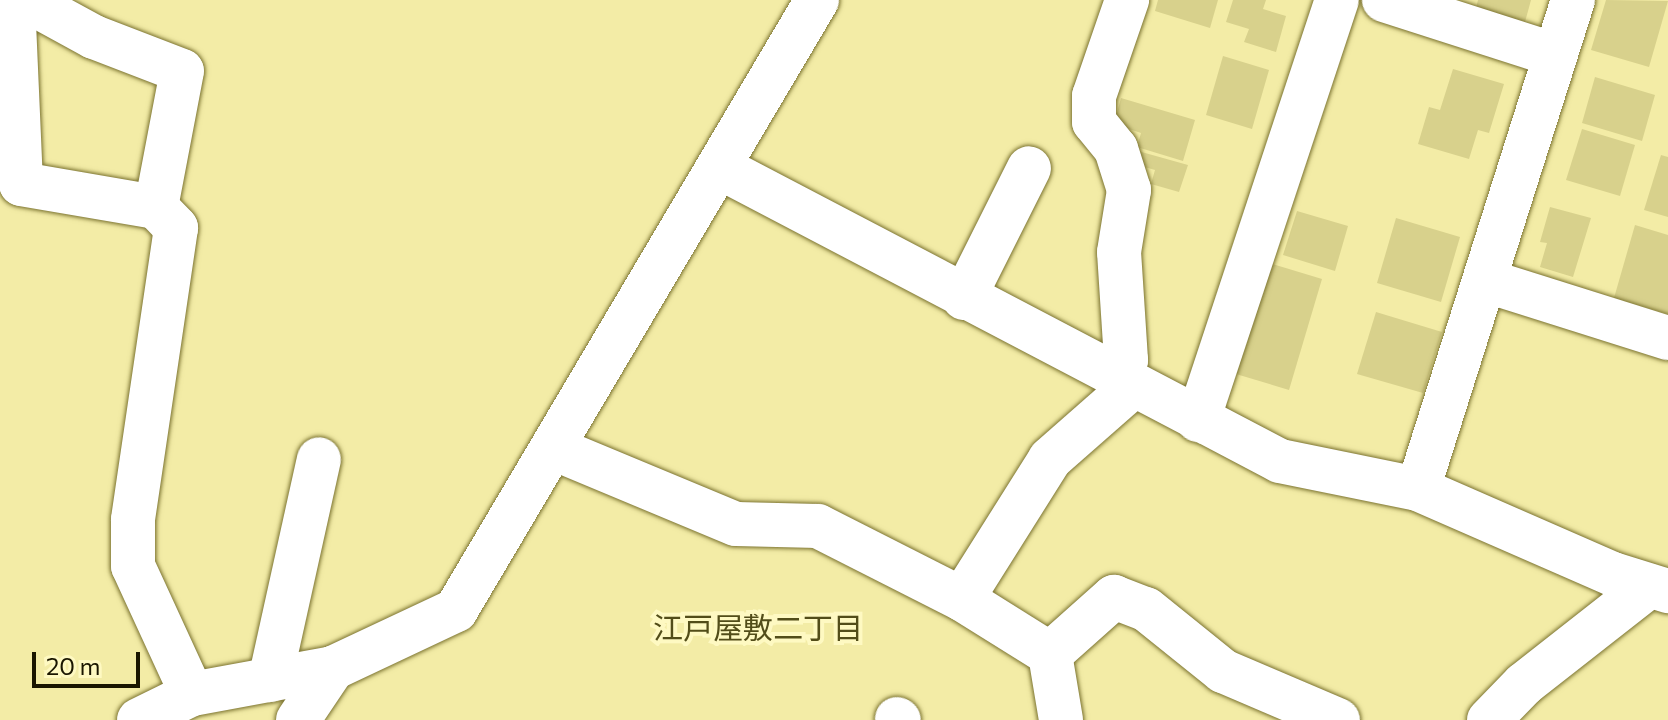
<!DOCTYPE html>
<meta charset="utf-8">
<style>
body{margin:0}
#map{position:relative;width:1668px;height:720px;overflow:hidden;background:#f3eca6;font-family:Commissioner,"Noto Sans JP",sans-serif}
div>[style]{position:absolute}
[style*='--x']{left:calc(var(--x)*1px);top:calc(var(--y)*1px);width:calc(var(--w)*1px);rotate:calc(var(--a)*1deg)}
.building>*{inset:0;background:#d8d18c}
.roads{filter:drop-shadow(0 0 2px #7b7330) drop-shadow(0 0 2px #7b7330)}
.minor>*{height:44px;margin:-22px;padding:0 22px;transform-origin:22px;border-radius:22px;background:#fff}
span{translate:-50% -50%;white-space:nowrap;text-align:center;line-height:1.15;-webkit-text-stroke:8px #fef9c2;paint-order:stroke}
.neighbourhood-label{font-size:30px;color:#524d19}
.scale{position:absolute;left:32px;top:652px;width:108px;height:36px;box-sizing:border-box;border:4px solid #1a1600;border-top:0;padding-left:10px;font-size:24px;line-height:28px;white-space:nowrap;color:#1a1600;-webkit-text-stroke:6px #fef9c2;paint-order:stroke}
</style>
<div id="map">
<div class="building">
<div style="clip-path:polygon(1158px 0,1218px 0,1210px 28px,1155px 11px)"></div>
<div style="clip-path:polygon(1233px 0,1266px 0,1263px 9px,1286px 16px,1276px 52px,1244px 42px,1249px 29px,1226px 22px)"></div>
<div style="clip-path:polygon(1478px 0,1531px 0,1525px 22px,1476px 8px)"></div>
<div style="clip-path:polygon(1606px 0,1668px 1px,1649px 67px,1591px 50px)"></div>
<div style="clip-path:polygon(1223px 56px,1269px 70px,1252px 129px,1206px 115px)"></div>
<div style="clip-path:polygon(1453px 69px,1504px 84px,1489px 133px,1478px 130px,1469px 159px,1418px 144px,1429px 107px,1440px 110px)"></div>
<div style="clip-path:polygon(1595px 77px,1655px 95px,1642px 141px,1582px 123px)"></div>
<div style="clip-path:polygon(1121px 98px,1195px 120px,1183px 161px,1137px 147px,1141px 133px,1114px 124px)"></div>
<div style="clip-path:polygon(1582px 129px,1635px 145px,1620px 196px,1566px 180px)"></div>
<div style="clip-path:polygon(1138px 151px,1188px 165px,1179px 192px,1151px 184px,1155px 170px,1134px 164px)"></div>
<div style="clip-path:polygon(1661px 155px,1668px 157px,1668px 217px,1644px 210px)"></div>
<div style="clip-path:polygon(1550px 207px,1591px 218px,1573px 277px,1540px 267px,1547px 243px,1540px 242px)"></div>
<div style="clip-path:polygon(1297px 211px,1348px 226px,1335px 271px,1283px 255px)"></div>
<div style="clip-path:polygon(1396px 218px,1460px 237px,1441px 302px,1377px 283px)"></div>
<div style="clip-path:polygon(1635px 225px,1668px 235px,1668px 314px,1614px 298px)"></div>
<div style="clip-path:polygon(1269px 263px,1322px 279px,1289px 390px,1236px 374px)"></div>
<div style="clip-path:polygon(1376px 312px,1442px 332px,1423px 393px,1357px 374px)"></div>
</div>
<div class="roads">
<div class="minor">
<div style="--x:13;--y:0;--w:184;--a:87.5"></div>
<div style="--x:21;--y:184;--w:137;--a:9.7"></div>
<div style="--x:156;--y:207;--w:29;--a:46"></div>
<div style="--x:176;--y:228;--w:295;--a:98.4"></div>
<div style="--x:133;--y:520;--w:46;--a:90"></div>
<div style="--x:133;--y:566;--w:141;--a:65.3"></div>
<div style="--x:26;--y:0;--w:77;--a:28.6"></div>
<div style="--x:94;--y:37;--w:94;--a:21.1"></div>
<div style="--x:182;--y:71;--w:138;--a:100.8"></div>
<div style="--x:1384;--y:0;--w:180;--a:17.8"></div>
<div style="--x:721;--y:168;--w:631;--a:27.66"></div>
<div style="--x:1280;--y:461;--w:141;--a:11.5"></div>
<div style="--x:1418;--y:489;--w:213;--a:23.6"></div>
<div style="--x:1613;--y:574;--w:58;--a:17.2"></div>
<div style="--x:1487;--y:281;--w:190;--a:17.5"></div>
<div style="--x:964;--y:298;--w:145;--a:-63.4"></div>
<div style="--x:1120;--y:381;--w:22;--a:-74"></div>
<div style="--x:1126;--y:360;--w:108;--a:-93.7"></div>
<div style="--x:1119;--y:252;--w:63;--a:-80.8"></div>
<div style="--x:1129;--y:190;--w:43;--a:-107.6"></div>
<div style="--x:1116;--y:149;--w:35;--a:-129"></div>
<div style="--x:1094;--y:122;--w:26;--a:-90"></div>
<div style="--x:1094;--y:96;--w:102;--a:-71"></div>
<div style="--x:1198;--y:420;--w:442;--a:-71.7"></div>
<div style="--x:553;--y:448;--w:198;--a:22.6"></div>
<div style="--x:736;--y:524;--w:82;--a:1.4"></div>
<div style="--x:818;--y:526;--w:161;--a:26.9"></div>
<div style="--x:962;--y:599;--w:104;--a:32"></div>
<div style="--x:1050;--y:654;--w:67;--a:80.5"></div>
<div style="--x:1418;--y:489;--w:513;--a:-72.41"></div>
<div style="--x:962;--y:599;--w:165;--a:-57.8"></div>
<div style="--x:1050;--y:459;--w:109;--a:-41.3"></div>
<div style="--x:1050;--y:654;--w:86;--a:-41.7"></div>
<div style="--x:1114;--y:597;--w:34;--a:21"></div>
<div style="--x:1146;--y:609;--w:99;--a:38.8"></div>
<div style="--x:1223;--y:671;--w:125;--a:23.1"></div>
<div style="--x:270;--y:680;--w:226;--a:-77.5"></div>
<div style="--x:897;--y:719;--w:2;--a:27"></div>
<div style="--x:139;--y:720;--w:59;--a:-26.1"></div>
<div style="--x:192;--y:694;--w:143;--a:-10.4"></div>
<div style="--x:333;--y:668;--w:136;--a:-25.2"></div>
<div style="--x:456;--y:610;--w:709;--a:-59.38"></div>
<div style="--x:298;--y:720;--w:63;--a:-56.1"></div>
<div style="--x:1489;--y:720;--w:50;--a:-45.8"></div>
<div style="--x:1524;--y:684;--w:159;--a:-38.1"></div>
</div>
</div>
<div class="neighbourhood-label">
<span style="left:758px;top:627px">江戸屋敷二丁目</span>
</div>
<div class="scale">20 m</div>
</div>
